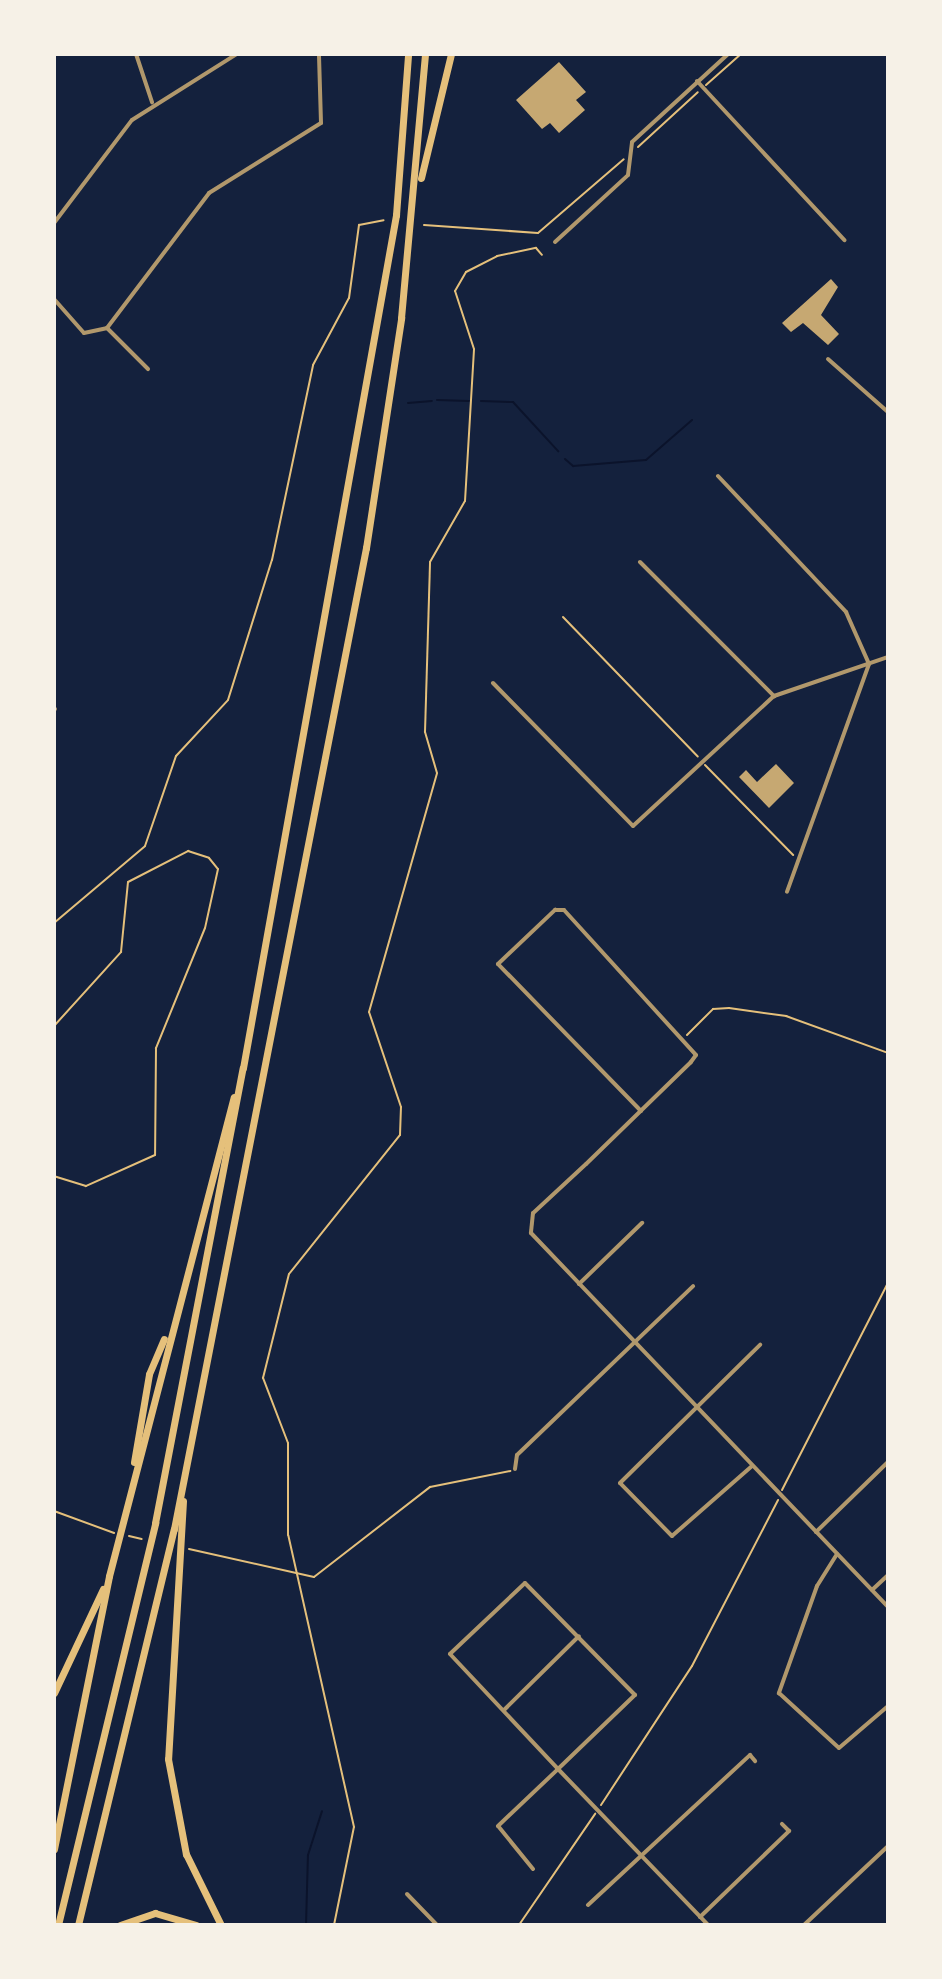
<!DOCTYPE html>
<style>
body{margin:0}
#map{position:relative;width:942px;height:1979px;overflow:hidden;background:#14213d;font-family:Roboto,sans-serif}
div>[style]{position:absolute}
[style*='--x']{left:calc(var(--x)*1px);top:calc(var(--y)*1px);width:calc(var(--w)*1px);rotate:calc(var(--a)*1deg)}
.stream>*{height:2px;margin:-1px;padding:0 1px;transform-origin:1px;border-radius:1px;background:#0b132b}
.building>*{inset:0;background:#c6a872}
.path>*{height:2px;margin:-1px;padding:0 1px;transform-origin:1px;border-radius:1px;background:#e5c07b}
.minor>*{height:4px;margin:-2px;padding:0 2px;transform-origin:2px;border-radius:2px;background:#b1986c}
.motorway>*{height:7px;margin:-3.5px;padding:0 3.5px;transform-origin:3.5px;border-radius:3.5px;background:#e5c07b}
span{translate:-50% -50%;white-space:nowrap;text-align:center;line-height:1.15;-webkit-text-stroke:6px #f6f1e7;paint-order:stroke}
.frame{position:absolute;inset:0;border:56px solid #f6f1e7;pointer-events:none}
</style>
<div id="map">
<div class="stream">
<div style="--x:437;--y:400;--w:32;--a:2"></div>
<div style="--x:481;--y:401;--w:32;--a:2"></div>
<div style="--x:513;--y:402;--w:67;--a:47.4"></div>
<div style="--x:408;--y:403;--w:24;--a:-5"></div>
<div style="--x:565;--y:459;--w:11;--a:41"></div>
<div style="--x:573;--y:466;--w:73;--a:-4.7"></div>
<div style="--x:646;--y:460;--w:61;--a:-41"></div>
<div style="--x:306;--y:1925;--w:70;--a:-88.4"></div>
<div style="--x:308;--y:1855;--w:46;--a:-72.3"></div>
</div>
<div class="building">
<div style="clip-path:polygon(559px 62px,586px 92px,576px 100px,585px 110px,559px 133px,550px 123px,542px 129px,516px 100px)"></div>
<div style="clip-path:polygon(831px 279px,838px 287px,821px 315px,839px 334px,828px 345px,803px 323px,791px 332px,782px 323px)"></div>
<div style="clip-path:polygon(776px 764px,794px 783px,769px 808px,739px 777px,746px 770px,757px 782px)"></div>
</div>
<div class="path">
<div style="--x:706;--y:85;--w:47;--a:-41.5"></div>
<div style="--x:638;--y:147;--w:81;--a:-42.5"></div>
<div style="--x:424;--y:225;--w:114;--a:4"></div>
<div style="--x:538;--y:233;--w:113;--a:-40.7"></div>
<div style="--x:563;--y:617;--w:194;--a:46"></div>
<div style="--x:705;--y:765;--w:126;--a:45.6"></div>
<div style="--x:54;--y:923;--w:119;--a:-40.2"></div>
<div style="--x:145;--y:846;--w:95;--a:-71"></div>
<div style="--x:176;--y:756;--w:76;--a:-47.1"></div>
<div style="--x:228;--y:700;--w:147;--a:-72.6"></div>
<div style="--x:272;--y:560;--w:199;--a:-78.1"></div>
<div style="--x:313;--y:365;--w:76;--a:-61.8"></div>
<div style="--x:349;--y:298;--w:74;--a:-82.2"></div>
<div style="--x:359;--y:225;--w:25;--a:-11"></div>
<div style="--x:54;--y:1026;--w:100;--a:-47.8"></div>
<div style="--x:121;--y:952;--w:70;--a:-84.3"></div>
<div style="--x:128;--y:882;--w:68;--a:-27.3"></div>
<div style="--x:188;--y:851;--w:22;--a:18"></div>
<div style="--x:209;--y:858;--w:14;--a:51"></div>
<div style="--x:218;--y:869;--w:60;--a:102.4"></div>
<div style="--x:205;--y:928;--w:130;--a:112.2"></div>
<div style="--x:156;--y:1048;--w:107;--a:90.5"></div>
<div style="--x:155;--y:1155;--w:76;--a:155.8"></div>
<div style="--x:86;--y:1186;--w:34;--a:-163"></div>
<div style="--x:687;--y:1035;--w:37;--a:-45"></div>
<div style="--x:713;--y:1009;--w:16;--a:-4"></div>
<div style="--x:729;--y:1008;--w:58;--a:8"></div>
<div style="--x:786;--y:1016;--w:109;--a:19.9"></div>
<div style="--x:782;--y:1490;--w:233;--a:-62.9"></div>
<div style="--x:54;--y:1511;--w:64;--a:20.1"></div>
<div style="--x:129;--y:1536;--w:13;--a:13"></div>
<div style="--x:189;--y:1549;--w:128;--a:12.6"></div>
<div style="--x:314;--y:1577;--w:147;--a:-37.8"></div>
<div style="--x:430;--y:1487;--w:82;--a:-11.3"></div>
<div style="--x:601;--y:1805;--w:166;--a:-56.8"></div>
<div style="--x:692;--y:1666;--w:187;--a:-62.6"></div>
<div style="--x:334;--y:1925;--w:100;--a:-78.5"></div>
<div style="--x:354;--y:1827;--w:299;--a:-102.7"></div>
<div style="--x:288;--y:1535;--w:92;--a:-90"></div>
<div style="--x:288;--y:1443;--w:70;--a:-111"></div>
<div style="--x:263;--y:1378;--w:107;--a:-76"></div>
<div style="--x:289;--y:1274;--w:178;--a:-51.4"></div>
<div style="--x:400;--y:1135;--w:28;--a:-88"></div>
<div style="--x:401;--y:1107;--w:100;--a:-108.6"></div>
<div style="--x:369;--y:1012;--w:248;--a:-74.1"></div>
<div style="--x:437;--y:773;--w:43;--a:-106.3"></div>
<div style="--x:425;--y:732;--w:170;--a:-88.3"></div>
<div style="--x:430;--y:562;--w:70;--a:-60.2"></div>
<div style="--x:465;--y:501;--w:152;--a:-86.6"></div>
<div style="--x:474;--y:349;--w:61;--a:-108.1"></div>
<div style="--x:455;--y:291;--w:22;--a:-60"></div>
<div style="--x:466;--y:272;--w:35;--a:-27"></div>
<div style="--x:497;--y:256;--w:40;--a:-12"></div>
<div style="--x:536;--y:248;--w:9;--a:49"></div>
<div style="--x:519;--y:1925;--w:135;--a:-55.6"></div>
</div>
<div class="minor">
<div style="--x:136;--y:54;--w:51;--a:71.6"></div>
<div style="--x:697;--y:81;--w:217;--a:47.2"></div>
<div style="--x:54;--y:223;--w:129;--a:-52.9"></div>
<div style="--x:132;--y:120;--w:124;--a:-32.2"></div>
<div style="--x:555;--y:242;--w:99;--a:-42.5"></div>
<div style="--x:628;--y:175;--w:33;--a:-83"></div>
<div style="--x:632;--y:142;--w:130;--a:-42.5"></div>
<div style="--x:54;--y:299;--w:45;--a:48.6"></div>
<div style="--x:84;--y:333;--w:24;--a:-12"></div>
<div style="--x:107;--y:328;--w:169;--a:-52.9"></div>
<div style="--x:209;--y:193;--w:132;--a:-32"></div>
<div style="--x:321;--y:123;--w:69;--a:-91.7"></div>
<div style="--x:107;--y:328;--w:58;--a:45"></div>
<div style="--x:828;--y:359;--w:80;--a:41.5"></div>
<div style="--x:718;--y:476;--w:187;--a:46.7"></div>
<div style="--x:846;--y:612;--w:57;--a:66.1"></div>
<div style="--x:869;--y:664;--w:242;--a:109.8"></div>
<div style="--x:640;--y:562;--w:190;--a:45"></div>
<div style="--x:493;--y:683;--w:200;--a:45.6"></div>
<div style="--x:633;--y:826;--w:192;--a:-42.7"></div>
<div style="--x:774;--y:696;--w:120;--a:-18.9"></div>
<div style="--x:54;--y:709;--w:1;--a:0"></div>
<div style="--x:641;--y:1111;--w:205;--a:-134.2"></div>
<div style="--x:498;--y:964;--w:79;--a:-43.5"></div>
<div style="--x:555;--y:910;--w:9;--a:0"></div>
<div style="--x:564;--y:910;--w:196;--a:47.7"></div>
<div style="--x:696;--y:1055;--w:9;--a:126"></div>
<div style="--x:691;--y:1062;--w:146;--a:135.8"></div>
<div style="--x:586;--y:1164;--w:72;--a:137.2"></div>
<div style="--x:533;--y:1213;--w:20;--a:96"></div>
<div style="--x:531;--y:1233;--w:517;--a:46.33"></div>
<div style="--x:579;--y:1284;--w:88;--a:-44.1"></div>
<div style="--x:752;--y:1466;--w:106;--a:138.8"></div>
<div style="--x:672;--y:1536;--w:74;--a:-134.5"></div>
<div style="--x:620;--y:1483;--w:197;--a:-44.6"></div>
<div style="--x:515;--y:1469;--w:14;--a:-82"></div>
<div style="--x:517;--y:1455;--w:244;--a:-43.8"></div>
<div style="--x:816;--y:1532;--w:100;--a:-44.2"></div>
<div style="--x:837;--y:1554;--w:38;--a:122"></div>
<div style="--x:817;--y:1586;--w:114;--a:109.6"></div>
<div style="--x:779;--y:1693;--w:81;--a:42.5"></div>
<div style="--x:839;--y:1748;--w:65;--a:-40.6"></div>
<div style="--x:872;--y:1590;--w:22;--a:-43"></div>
<div style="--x:504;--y:1710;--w:105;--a:-44.6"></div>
<div style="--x:533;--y:1869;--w:55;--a:-129.1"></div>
<div style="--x:498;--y:1826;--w:83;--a:-43.5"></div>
<div style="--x:558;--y:1769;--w:107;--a:-43.9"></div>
<div style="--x:635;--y:1695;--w:157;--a:-134.5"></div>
<div style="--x:525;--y:1583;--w:103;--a:136.6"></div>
<div style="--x:450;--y:1654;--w:158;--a:46.8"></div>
<div style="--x:558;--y:1769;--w:216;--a:46.1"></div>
<div style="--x:407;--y:1894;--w:43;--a:45.9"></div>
<div style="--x:588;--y:1905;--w:221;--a:-42.8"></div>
<div style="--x:750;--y:1755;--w:8;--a:50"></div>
<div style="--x:700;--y:1917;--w:124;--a:-44"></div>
<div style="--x:789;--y:1831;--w:10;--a:-135"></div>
<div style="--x:804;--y:1925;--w:115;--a:-43.2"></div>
</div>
<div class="motorway">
<div style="--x:421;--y:178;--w:128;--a:-76.4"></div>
<div style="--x:134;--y:1462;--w:89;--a:-80.3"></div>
<div style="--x:149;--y:1374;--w:38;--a:-67"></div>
<div style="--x:183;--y:1501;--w:258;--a:93.3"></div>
<div style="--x:168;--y:1759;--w:97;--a:79.3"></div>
<div style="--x:186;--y:1854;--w:79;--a:63.8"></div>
<div style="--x:54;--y:1693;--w:115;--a:-64.8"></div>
<div style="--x:54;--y:1849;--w:278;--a:-78.6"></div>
<div style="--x:109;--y:1576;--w:495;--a:-75.4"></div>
<div style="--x:58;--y:1925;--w:414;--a:-76.4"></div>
<div style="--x:155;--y:1523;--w:463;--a:-79.1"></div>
<div style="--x:243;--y:1068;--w:867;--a:-79.83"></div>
<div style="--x:396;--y:215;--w:161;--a:-85.7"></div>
<div style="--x:78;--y:1925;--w:407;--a:-76.4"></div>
<div style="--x:174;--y:1529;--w:1000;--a:-78.93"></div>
<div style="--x:366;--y:548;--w:233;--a:-81.3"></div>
<div style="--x:401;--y:318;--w:265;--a:-84.8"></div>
<div style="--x:120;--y:1925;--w:37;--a:-19"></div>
<div style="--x:155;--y:1913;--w:43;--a:16.3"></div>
</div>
<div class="frame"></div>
</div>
